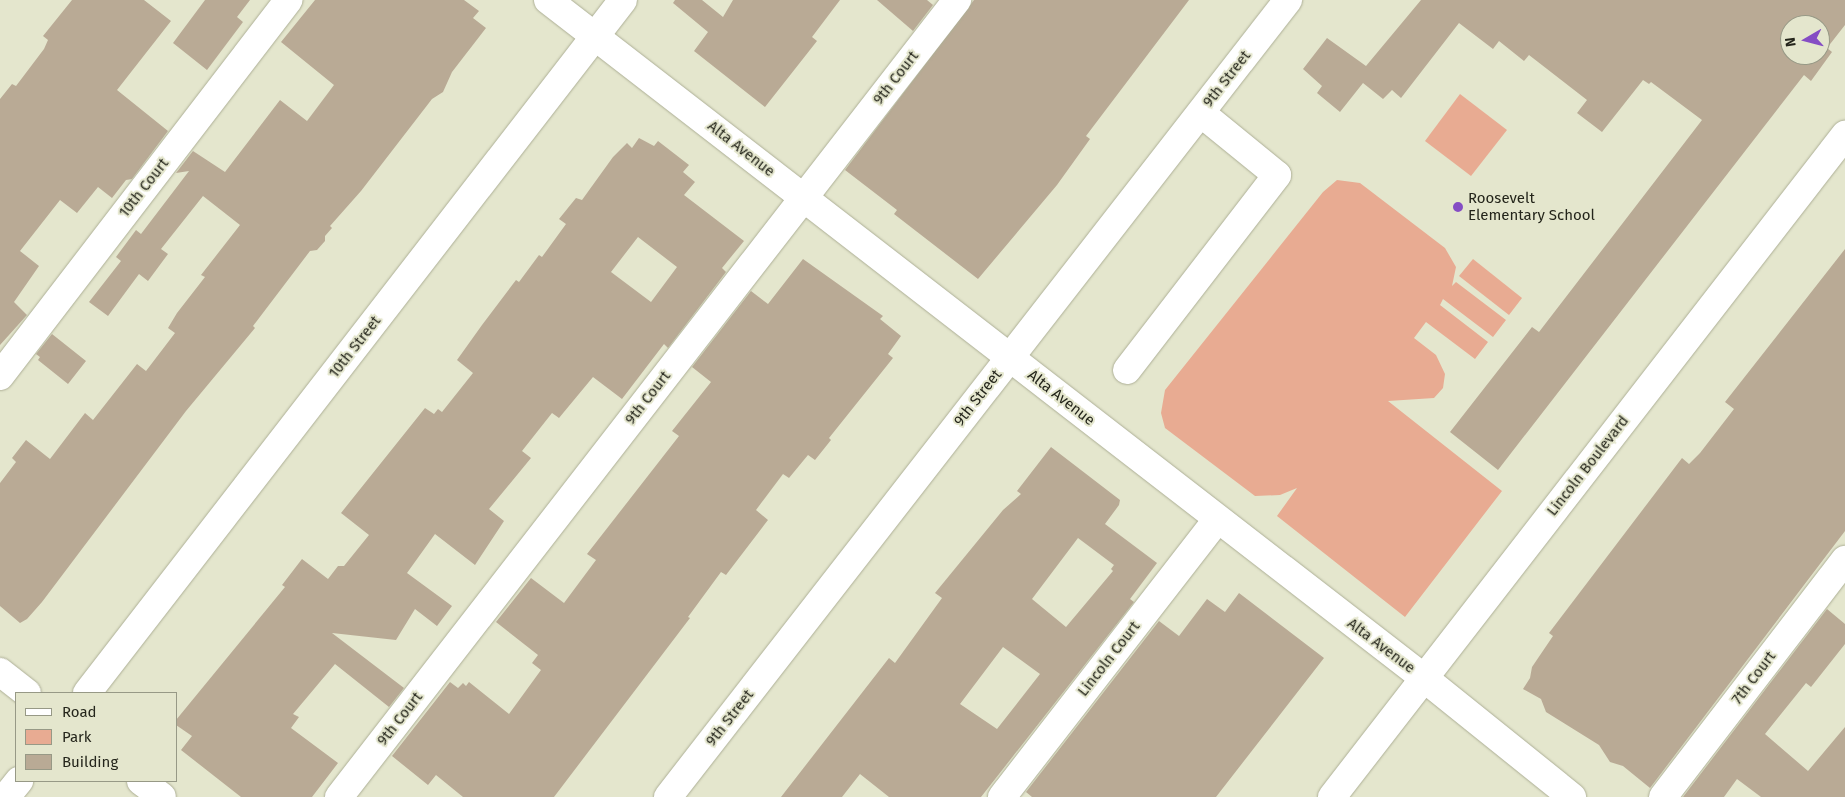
<!DOCTYPE html>
<style>
body{margin:0}
#map{position:relative;width:1845px;height:797px;overflow:hidden;background:#e4e6cd;font-family:"Fira Sans",sans-serif}
div>[style]{position:absolute}
[style*='--x']{left:calc(var(--x)*1px);top:calc(var(--y)*1px);width:calc(var(--w)*1px);rotate:calc(var(--a)*1deg)}
.green>*{inset:0;background:#e8ab92}
.building>*{inset:0;background:#b9aa95}
.roads{filter:drop-shadow(0 0 1px #adaf96) drop-shadow(0 0 1px #adaf96)}
.minor>*{height:28px;margin:-14px;padding:0 14px;transform-origin:14px;border-radius:14px;background:#fff}
.dots>*{width:14px;height:14px;translate:-50% -50%;box-sizing:border-box;border:2px solid #e4e6cd;border-radius:50%}
span{translate:-50% -50%;white-space:nowrap;text-align:center;line-height:1.15;-webkit-text-stroke:4px #e4e6cd;paint-order:stroke}
.street-label{font-size:15px;color:#24251b}
.poi-label{font-size:15px;color:#24251b}
.left{translate:0 -50%;text-align:left}
.legend{position:absolute;left:15px;top:692px;width:162px;height:90px;box-sizing:border-box;background:#e4e6cd;border:1px solid #979986;margin:0;padding:6px 9px;list-style:none;font-size:15px;color:#24251b}
.legend li{display:flex;align-items:center;gap:10px;height:25px}
.legend b{width:25px;border:1px solid #979986}
.north{position:absolute;left:1780px;top:15px;width:50px;height:50px;box-sizing:border-box;background:#e4e6cd;border:1px solid #979986;border-radius:50%;rotate:262deg;font-size:14px;font-weight:700;line-height:20px;text-align:center;color:#24251b}
.north::after{content:'';display:block;margin:auto;width:18px;height:22px;background:#854dc4;clip-path:polygon(50% 0,100% 100%,50% 72%,0 100%)}
</style>
<div id="map">
<div class="green">
<div style="clip-path:polygon(1460px 94px,1507px 130px,1471px 176px,1425px 141px)"></div>
<div style="clip-path:polygon(1337px 180px,1360px 183px,1445px 248px,1456px 267px,1452px 286px,1456px 282px,1506px 320px,1493px 337px,1443px 299px,1440px 305px,1488px 342px,1475px 359px,1426px 322px,1414px 338px,1436px 355px,1445px 374px,1443px 388px,1434px 398px,1388px 401px,1502px 491px,1405px 617px,1277px 516px,1297px 488px,1280px 495px,1255px 496px,1165px 428px,1161px 413px,1165px 390px,1323px 192px)"></div>
<div style="clip-path:polygon(1473px 259px,1522px 298px,1509px 315px,1459px 276px)"></div>
</div>
<div class="building">
<div style="clip-path:polygon(72px 0,144px 0,171px 21px,117px 90px,168px 131px,132px 179px,126px 180px,112px 198px,98px 187px,77px 213px,60px 200px,20px 251px,39px 266px,14px 302px,27px 315px,0 345px,0 99px,12px 84px,16px 86px,44px 49px,48px 40px,43px 36px)"></div>
<div style="clip-path:polygon(205px 0,250px 0,237px 17px,243px 22px,207px 70px,173px 43px)"></div>
<div style="clip-path:polygon(315px 0,464px 0,479px 11px,473px 18px,486px 28px,452px 72px,443px 92px,432px 99px,361px 191px,330px 226px,332px 228px,325px 236px,325px 241px,317px 250px,310px 251px,253px 326px,255px 328px,186px 411px,42px 602px,27px 619px,20px 623px,0 606px,0 483px,16px 462px,12px 458px,26px 440px,50px 459px,85px 413px,93px 420px,137px 364px,146px 371px,175px 333px,168px 328px,177px 313px,205px 277px,201px 275px,240px 225px,203px 196px,161px 249px,168px 254px,148px 281px,139px 274px,108px 316px,89px 302px,121px 261px,116px 257px,136px 230px,141px 234px,189px 171px,176px 173px,193px 151px,225px 172px,280px 100px,307px 121px,334px 85px,281px 42px)"></div>
<div style="clip-path:polygon(675px 0,702px 0,723px 17px,733px 0,840px 0,812px 37px,817px 41px,765px 107px,694px 51px,708px 32px,673px 3px)"></div>
<div style="clip-path:polygon(877px 0,927px 0,933px 5px,913px 31px)"></div>
<div style="clip-path:polygon(974px 0,1189px 0,1086px 136px,1090px 139px,1057px 185px,978px 279px,894px 214px,897px 210px,845px 170px)"></div>
<div style="clip-path:polygon(evenodd,1421px 0,1845px 0,1845px 25px,1827px 48px,1832px 52px,1811px 81px,1804px 75px,1498px 470px,1450px 432px,1532px 327px,1539px 332px,1702px 120px,1651px 82px,1649px 84px,1643px 80px,1602px 132px,1577px 113px,1587px 100px,1529px 55px,1524px 61px,1499px 41px,1493px 49px,1459px 23px,1401px 98px,1392px 90px,1383px 99px,1363px 83px,1340px 112px,1317px 93px,1322px 86px,1303px 69px,1327px 38px,1366px 66px,1421px 0,1790px 25px,1820px 25px,1820px 55px,1790px 55px,1790px 25px)"></div>
<div style="clip-path:polygon(evenodd,639px 138px,654px 146px,658px 141px,689px 165px,683px 172px,695px 182px,684px 195px,744px 241px,722px 268px,726px 272px,668px 348px,664px 344px,622px 399px,593px 377px,559px 418px,552px 413px,522px 451px,531px 458px,489px 509px,504px 521px,475px 565px,435px 534px,407px 573px,452px 606px,437px 626px,415px 609px,396px 640px,332px 633px,404px 688px,389px 707px,335px 664px,293px 714px,299px 717px,291px 728px,338px 763px,312px 797px,241px 797px,181px 750px,192px 736px,176px 725px,176px 720px,285px 587px,282px 585px,302px 559px,328px 579px,338px 566px,344px 566px,369px 535px,341px 513px,425px 408px,434px 414px,438px 409px,442px 412px,473px 373px,457px 360px,482px 325px,516px 280px,519px 282px,539px 255px,542px 257px,566px 224px,559px 219px,576px 198px,582px 200px,613px 157px,627px 143px,632px 148px,639px 138px,638px 237px,677px 267px,651px 302px,611px 272px,638px 237px)"></div>
<div style="clip-path:polygon(1845px 249px,1845px 531px,1650px 788px,1623px 766px,1610px 762px,1599px 745px,1546px 712px,1541px 699px,1523px 689px,1530px 678px,1532px 667px,1553px 636px,1549px 633px,1682px 458px,1689px 464px,1700px 453px,1734px 409px,1725px 402px)"></div>
<div style="clip-path:polygon(803px 259px,883px 316px,880px 319px,901px 336px,888px 354px,893px 358px,829px 438px,831px 440px,815px 460px,808px 455px,789px 478px,783px 474px,756px 510px,768px 520px,726px 575px,721px 572px,688px 617px,690px 618px,554px 797px,463px 797px,436px 775px,428px 785px,392px 756px,450px 682px,458px 688px,463px 683px,466px 686px,469px 682px,509px 714px,541px 670px,532px 663px,538px 655px,496px 622px,531px 578px,564px 603px,596px 560px,587px 554px,679px 436px,672px 431px,711px 382px,692px 367px,751px 291px,768px 304px)"></div>
<div style="clip-path:polygon(52px 334px,86px 361px,68px 384px,38px 360px,40px 357px,36px 354px)"></div>
<div style="clip-path:polygon(evenodd,1051px 447px,1120px 500px,1119px 505px,1105px 524px,1157px 563px,1130px 599px,1134px 602px,981px 797px,889px 797px,860px 774px,842px 797px,781px 797px,889px 658px,895px 663px,942px 598px,935px 593px,1003px 510px,1021px 494px,1017px 491px,1051px 447px,1078px 538px,1114px 565px,1111px 569px,1113px 571px,1066px 627px,1032px 599px,1078px 538px,1051px 447px,1003px 647px,1040px 674px,997px 729px,960px 704px,1003px 647px)"></div>
<div style="clip-path:polygon(1239px 593px,1324px 658px,1216px 797px,1032px 797px,1026px 792px,1159px 621px,1179px 636px,1207px 599px,1225px 612px)"></div>
<div style="clip-path:polygon(1827px 609px,1845px 624px,1845px 644px,1811px 687px,1806px 683px,1765px 734px,1808px 771px,1845px 727px,1845px 797px,1761px 797px,1737px 779px,1724px 797px,1683px 797px)"></div>
</div>
<div class="roads">
<div class="minor">
<div style="--x:548;--y:0;--w:1108;--a:37.74"></div>
<div style="--x:1424;--y:678;--w:190;--a:38.8"></div>
<div style="--x:1127;--y:370;--w:246;--a:-52.4"></div>
<div style="--x:1277;--y:175;--w:98;--a:-140.8"></div>
<div style="--x:0;--y:376;--w:474;--a:-52.5"></div>
<div style="--x:0;--y:672;--w:34;--a:38"></div>
<div style="--x:87;--y:693;--w:876;--a:-52.28"></div>
<div style="--x:141;--y:781;--w:26;--a:37"></div>
<div style="--x:6;--y:797;--w:21;--a:-51"></div>
<div style="--x:339;--y:797;--w:1009;--a:-52.21"></div>
<div style="--x:668;--y:797;--w:1010;--a:-52.12"></div>
<div style="--x:1002;--y:797;--w:351;--a:-52.2"></div>
<div style="--x:1332;--y:797;--w:838;--a:-52.23"></div>
<div style="--x:1663;--y:797;--w:299;--a:-52.5"></div>
</div>
</div>
<div class="dots">
<div style="left:1458px;top:207px;background:#854dc4"></div>
</div>
<div class="street-label">
<span style="left:896px;top:78px;rotate:-52deg">9th Court</span>
<span style="left:1227px;top:79px;rotate:-52deg">9th Street</span>
<span style="left:741px;top:149px;rotate:38deg">Alta Avenue</span>
<span style="left:144px;top:188px;rotate:-52deg">10th Court</span>
<span style="left:355px;top:347px;rotate:-52deg">10th Street</span>
<span style="left:648px;top:398px;rotate:-52deg">9th Court</span>
<span style="left:978px;top:398px;rotate:-52deg">9th Street</span>
<span style="left:1061px;top:398px;rotate:38deg">Alta Avenue</span>
<span style="left:1588px;top:466px;rotate:-52deg">Lincoln Boulevard</span>
<span style="left:1381px;top:646px;rotate:37deg">Alta Avenue</span>
<span style="left:1109px;top:659px;rotate:-52deg">Lincoln Court</span>
<span style="left:1754px;top:678px;rotate:-53deg">7th Court</span>
<span style="left:730px;top:718px;rotate:-52deg">9th Street</span>
<span style="left:400px;top:719px;rotate:-52deg">9th Court</span>
</div>
<div class="poi-label">
<span class="left" style="left:1468px;top:207px">Roosevelt<br>Elementary School</span>
</div>
<ul class="legend">
<li><b style="height:6px;background:#fff"></b>Road</li>
<li><b style="height:14px;background:#e8ab92"></b>Park</li>
<li><b style="height:14px;background:#b9aa95"></b>Building</li>
</ul>
<div class="north">N</div>
</div>
